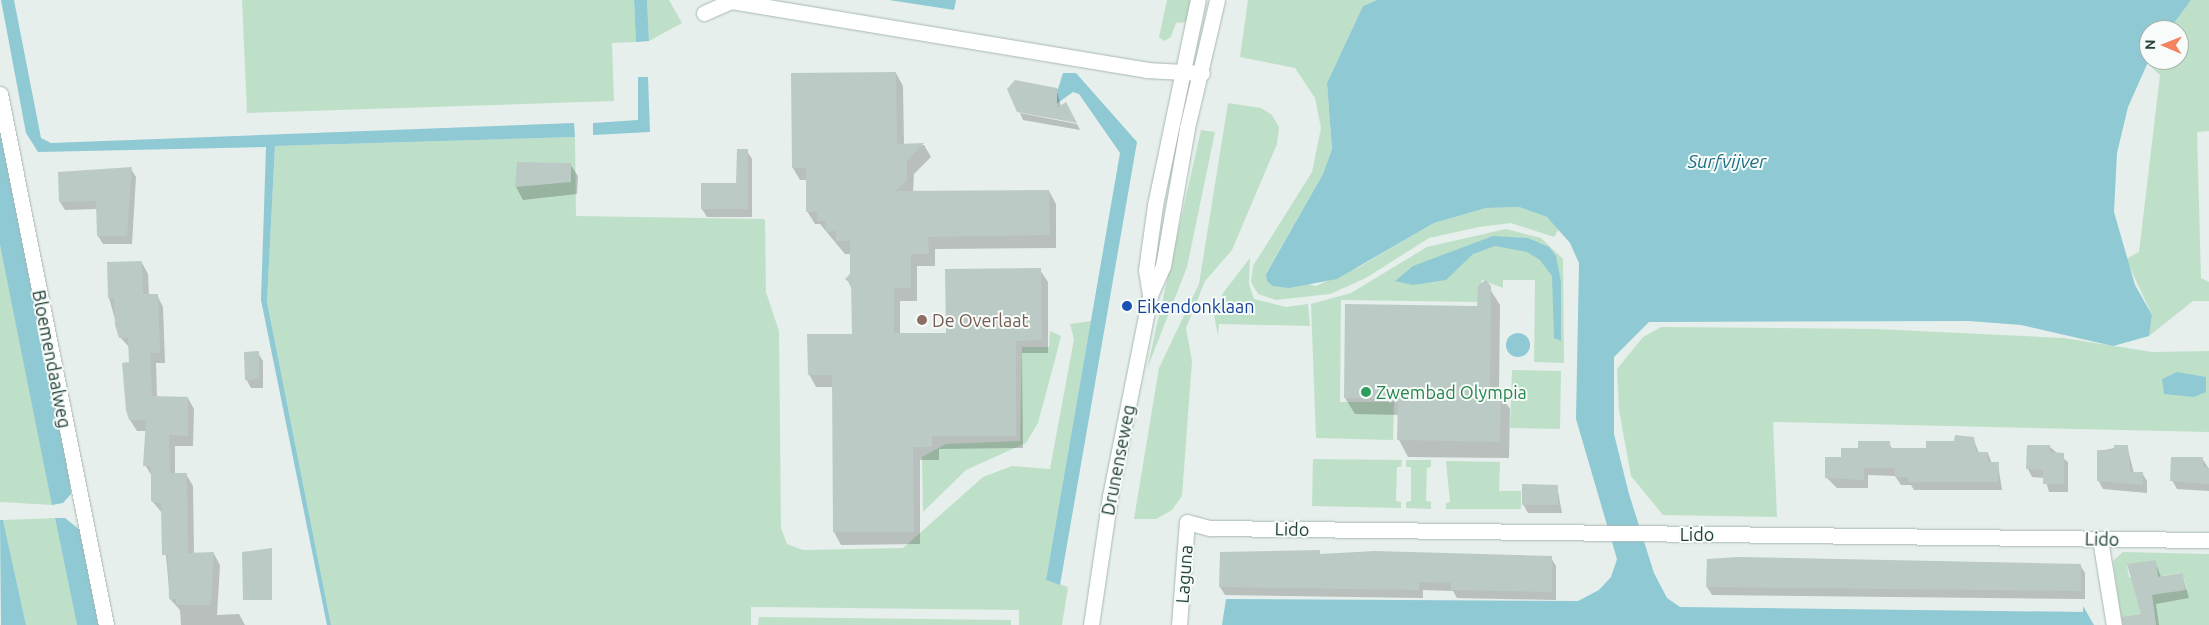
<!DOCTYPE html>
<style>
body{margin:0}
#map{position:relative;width:2209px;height:625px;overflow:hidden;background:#e6efeb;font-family:Ubuntu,sans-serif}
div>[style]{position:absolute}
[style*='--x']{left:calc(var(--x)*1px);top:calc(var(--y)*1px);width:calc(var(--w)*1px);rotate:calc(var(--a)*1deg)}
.green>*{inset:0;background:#bfe0c8}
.water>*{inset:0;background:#8ec9d4}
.round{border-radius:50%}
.shadow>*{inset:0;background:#0003}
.building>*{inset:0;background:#bbcac4}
.roads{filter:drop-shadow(0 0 1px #a8b8b2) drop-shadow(0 0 1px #a8b8b2)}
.minor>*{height:15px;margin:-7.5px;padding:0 7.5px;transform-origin:7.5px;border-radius:7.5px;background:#fff}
.dots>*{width:14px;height:14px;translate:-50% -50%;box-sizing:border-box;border:2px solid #f7fbf9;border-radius:50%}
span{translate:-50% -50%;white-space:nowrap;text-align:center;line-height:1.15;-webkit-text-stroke:4px #f7fbf9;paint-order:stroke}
.transit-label{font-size:18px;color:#164399}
.left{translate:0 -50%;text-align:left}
.education-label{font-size:18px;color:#785e54}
.street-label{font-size:18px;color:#24423a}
.leisure-label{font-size:18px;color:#27864d}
.water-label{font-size:19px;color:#1c6f80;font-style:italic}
.north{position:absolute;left:2139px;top:20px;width:50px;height:50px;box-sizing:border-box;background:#f7fbf9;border:1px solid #a3b1ad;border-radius:50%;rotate:271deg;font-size:14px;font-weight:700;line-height:20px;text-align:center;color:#24423a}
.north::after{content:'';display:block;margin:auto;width:18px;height:22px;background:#f4845f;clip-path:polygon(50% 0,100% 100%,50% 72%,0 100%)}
</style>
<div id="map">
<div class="green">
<div style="clip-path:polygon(242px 0,634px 0,636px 42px,612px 43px,614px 101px,247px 113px)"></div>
<div style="clip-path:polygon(647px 0,669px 0,682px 23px,649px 41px)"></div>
<div style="clip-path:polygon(1167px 0,1192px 0,1187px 22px,1176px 23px,1171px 37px,1164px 41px,1159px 37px)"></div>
<div style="clip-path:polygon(1248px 0,1377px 0,1363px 6px,1327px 83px,1332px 149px,1323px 174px,1266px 273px,1316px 286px,1359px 267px,1434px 223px,1486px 208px,1519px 207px,1547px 217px,1559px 229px,1554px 237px,1511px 223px,1479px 227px,1429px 238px,1366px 278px,1330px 294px,1276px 300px,1258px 294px,1251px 282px,1253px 266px,1312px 172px,1321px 128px,1315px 98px,1295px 68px,1240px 57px)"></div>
<div style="clip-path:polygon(2191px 0,2209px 0,2209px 131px,2197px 132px,2201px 278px,2209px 282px,2209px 301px,2193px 301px,2149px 336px,2152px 315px,2126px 259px,2139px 252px,2160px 75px,2147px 63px,2179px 60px,2179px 30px,2169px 30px)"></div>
<div style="clip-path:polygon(1228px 103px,1261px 108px,1272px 115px,1279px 127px,1277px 144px,1232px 250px,1205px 281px,1186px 328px,1192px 361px,1182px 496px,1172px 510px,1156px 519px,1134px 519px,1159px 368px,1199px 284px)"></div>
<div style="clip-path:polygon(1201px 130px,1215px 132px,1187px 267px,1147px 369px)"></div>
<div style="clip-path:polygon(575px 137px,576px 216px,765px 219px,766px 292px,779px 331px,781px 528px,787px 544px,803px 550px,903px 548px,983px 477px,1012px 466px,1050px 469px,1074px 339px,1070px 324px,1091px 321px,1046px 580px,1068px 587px,1062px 625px,1019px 625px,1019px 610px,751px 607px,751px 625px,331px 625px,267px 302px,275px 146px)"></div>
<div style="clip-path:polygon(1506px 229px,1541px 238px,1563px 259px,1564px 363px,1534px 362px,1535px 280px,1503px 280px,1503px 288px,1482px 280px,1477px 302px,1341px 300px,1340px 402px,1394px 402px,1393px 440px,1316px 438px,1311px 304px,1351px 293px,1427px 247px)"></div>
<div style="clip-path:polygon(0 245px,47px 470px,52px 505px,0 502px)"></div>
<div style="clip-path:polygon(1250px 258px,1249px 284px,1254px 299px,1286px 307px,1308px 304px,1310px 326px,1219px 324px,1218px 336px,1214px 315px,1223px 293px)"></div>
<div style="clip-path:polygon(1661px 327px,1876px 329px,2064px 338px,2152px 352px,2209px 351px,2209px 432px,1773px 422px,1777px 517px,1663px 515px,1631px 476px,1619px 410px,1617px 369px,1643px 337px)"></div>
<div style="clip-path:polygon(1050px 331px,1061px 336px,1057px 352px,1038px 423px,1026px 443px,966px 470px,923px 512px,922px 457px,946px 444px,1020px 441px,1022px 347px,1049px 347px)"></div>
<div style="clip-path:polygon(1512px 370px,1561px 371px,1560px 429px,1510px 428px)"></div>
<div style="clip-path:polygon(1313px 459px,1402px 460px,1401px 467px,1397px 467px,1396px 501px,1401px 502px,1401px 508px,1312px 506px)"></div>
<div style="clip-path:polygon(1406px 460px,1431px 460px,1431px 467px,1427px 468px,1426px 501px,1431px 502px,1431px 509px,1406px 508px,1406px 502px,1411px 501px,1411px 467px,1406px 467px)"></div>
<div style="clip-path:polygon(1446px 461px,1500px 462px,1499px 491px,1521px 491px,1521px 509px,1446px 509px,1446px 503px,1450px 502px)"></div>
<div style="clip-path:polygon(55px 518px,77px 625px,26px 625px,3px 520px)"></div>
<div style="clip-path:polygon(evenodd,2123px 552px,2209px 554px,2209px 625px,2156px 625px,2152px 596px,2141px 614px,2135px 615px,2137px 625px,2122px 625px,2113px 561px,2123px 552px,2156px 560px,2157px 577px,2182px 573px,2187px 589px,2175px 592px,2174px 586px,2129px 577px,2127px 565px,2156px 560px)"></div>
<div style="clip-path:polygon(759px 617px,1011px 620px,1011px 625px,758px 625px)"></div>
</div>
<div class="water">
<div style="clip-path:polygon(1px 0,14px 0,41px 138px,51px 143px,574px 123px,575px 137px,275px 146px,267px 302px,331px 625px,327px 625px,261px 300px,266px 147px,38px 152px,26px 133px)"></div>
<div style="clip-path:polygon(634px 0,647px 0,649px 41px,636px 42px)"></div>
<div style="clip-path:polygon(889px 0,956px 0,954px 10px)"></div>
<div style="clip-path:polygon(1377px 0,2191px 0,2169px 30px,2149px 30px,2149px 60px,2128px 107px,2117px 153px,2114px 212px,2135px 285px,2152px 315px,2149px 336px,2113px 346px,2021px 325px,1969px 321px,1649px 322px,1614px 357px,1614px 434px,1629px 494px,1654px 573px,1667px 598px,1680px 607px,2083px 612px,2083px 606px,2094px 625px,1222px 625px,1226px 599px,1578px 601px,1599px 590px,1611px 577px,1617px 559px,1576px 419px,1579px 263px,1570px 243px,1547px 217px,1519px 207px,1486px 208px,1434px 223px,1337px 279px,1289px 288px,1273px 286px,1267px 281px,1266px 274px,1323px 174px,1332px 149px,1327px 83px,1363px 6px)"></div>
<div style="clip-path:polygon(1063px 73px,1076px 73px,1137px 142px,1060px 585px,1046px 580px,1120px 153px,1079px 94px,1073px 92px,1055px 105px,1043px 91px,1058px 89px)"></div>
<div style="clip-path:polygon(638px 77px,648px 77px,650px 132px,593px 135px,593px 123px,638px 120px)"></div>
<div style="clip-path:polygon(0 122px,70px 481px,71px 494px,63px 503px,52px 505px,0 245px)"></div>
<div style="clip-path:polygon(1493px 236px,1528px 238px,1549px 247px,1556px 256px,1561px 282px,1561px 341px,1554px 338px,1552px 276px,1540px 260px,1527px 252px,1495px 246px,1473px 254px,1446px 280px,1413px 285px,1395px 281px,1413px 266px)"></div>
<div class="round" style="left:1506px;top:333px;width:24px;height:24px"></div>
<div style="clip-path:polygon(2177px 372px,2206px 377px,2206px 392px,2194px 397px,2164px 394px,2162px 379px)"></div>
<div style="clip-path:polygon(55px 518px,65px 518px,80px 530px,99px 625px,77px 625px)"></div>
<div style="clip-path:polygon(0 520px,3px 520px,26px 625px,1px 625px)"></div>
</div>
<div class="shadow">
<div style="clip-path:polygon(896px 73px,903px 86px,904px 145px,924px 145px,931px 157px,914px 174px,913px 192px,1049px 191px,1056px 204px,1056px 248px,935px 249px,935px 266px,917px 266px,917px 301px,900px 301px,900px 334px,947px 334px,1040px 270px,1048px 282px,1048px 353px,1022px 353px,1023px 448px,939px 449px,939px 460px,920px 460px,920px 544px,841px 545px,834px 532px,833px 387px,816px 387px,809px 374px,853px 335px,852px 289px,847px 279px,851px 275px,851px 254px,845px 254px,820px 224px,815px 224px,807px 211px,807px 180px,800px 180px,793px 168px)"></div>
<div style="clip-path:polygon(1056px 89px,1061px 106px,1075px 121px,1018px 110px)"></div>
<div style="clip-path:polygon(1020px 113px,1077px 124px,1080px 130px,1023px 120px)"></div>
<div style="clip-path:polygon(747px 151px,752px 159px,752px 217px,707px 217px,702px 209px,737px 185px)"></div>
<div style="clip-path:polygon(518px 163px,570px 164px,578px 176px,577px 194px,523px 200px,516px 187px)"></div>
<div style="clip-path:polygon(131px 169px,136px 177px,132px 244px,103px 244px,98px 236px,98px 209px,65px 210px,60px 202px)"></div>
<div style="clip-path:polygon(142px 263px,148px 274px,149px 296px,157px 295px,163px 307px,165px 363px,156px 363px,157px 398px,188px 398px,194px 409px,193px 446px,175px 446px,175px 475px,186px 474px,193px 486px,194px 554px,214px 554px,220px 565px,217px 615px,239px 614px,245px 625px,181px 625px,180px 610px,170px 599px,162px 513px,152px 501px,152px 476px,145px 465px,147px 431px,137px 431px,130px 420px,130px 348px,120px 337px,109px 298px)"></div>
<div style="clip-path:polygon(1485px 281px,1500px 305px,1499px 392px,1510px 409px,1509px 458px,1408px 457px,1399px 440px,1399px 415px,1355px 414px,1345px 398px,1478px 308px,1480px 284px)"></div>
<div style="clip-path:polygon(258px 353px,263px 361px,263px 388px,251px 388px,246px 379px)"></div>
<div style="clip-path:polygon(1956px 436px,1973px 438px,1979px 453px,1988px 453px,1992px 464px,1998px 464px,2002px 490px,1914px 490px,1911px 485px,1901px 485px,1895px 476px,1868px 475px,1868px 488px,1837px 488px,1826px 477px,1842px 458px,1859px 449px,1889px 443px,1893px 450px,1927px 450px,1956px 442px)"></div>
<div style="clip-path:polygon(2127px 446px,2134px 473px,2142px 473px,2147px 481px,2147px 493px,2103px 489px,2098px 480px,2098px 451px)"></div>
<div style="clip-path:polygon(2050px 447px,2068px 462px,2068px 492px,2049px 492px,2045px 478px,2032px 477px,2028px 469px)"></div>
<div style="clip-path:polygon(2202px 458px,2209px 469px,2209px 491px,2177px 489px,2172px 480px)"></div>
<div style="clip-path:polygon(1557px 486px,1562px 513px,1528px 513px,1523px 504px)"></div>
<div style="clip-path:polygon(1551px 558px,1556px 566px,1556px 600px,1457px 598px,1453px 591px,1423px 590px,1423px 598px,1225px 595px,1220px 587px)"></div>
<div style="clip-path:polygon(2155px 561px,2161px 577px,2182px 574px,2189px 598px,2156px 604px,2159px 625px,2138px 625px)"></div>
<div style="clip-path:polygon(2080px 565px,2085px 573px,2085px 599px,1712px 595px,1707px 587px)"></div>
</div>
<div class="building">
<div style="clip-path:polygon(896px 72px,897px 144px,924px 143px,907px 161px,907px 180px,895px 191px,1049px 190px,1050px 235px,928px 237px,929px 254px,911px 254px,911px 288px,894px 288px,894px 333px,946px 333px,945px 269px,1041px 268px,1042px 340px,1016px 341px,1016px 436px,932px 436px,932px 447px,913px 447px,914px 532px,833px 532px,832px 375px,808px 375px,807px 334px,852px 334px,851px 284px,845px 279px,850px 274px,850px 241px,836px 241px,836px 231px,826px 232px,826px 221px,817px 221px,817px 212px,806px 212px,806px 168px,792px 168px,791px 73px)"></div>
<div style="clip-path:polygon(1015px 80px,1057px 88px,1057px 108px,1066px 102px,1077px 123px,1017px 112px,1007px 89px)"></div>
<div style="clip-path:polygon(737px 149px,748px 149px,748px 209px,701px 209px,701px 183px,736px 183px)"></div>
<div style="clip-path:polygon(517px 162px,571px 163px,571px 182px,515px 187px)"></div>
<div style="clip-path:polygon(132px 167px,127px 236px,97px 236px,96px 201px,59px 202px,58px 172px)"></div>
<div style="clip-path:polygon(142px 261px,143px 294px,158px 294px,160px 353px,150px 353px,152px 396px,188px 397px,188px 436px,169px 435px,170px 473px,187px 473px,188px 553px,214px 552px,211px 605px,176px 605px,176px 599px,169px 599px,168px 555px,162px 555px,161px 504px,151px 501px,151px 466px,143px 466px,146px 420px,129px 420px,126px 410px,122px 363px,129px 362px,128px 338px,119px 338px,115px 325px,114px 298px,108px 298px,107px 262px)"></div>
<div style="clip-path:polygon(1486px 280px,1491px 286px,1490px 391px,1501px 391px,1500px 442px,1397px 440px,1398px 399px,1344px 398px,1345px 304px,1477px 306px,1478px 286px)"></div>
<div style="clip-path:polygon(259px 351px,259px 379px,245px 380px,244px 352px)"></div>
<div style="clip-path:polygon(1955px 435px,1974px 437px,1976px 452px,1988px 452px,1988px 462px,1999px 462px,1998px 482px,1908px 482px,1908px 477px,1895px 477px,1895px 468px,1864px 468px,1864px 480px,1825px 478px,1825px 457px,1841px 457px,1841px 448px,1858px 448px,1858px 441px,1890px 441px,1890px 448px,1926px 448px,1926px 441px,1954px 441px)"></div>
<div style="clip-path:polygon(2027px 445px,2050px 445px,2050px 452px,2064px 453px,2064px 484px,2043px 484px,2043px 470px,2026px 469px)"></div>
<div style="clip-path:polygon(2114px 445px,2128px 445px,2130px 472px,2143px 472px,2143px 485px,2097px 481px,2097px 450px,2114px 450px)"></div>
<div style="clip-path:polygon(2171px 457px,2203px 457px,2203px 467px,2209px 468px,2209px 484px,2170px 481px)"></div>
<div style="clip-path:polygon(1522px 484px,1558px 485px,1558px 505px,1522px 505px)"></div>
<div style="clip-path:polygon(272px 548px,272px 600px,243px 600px,242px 552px)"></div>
<div style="clip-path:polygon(1320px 550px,1320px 554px,1375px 551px,1552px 556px,1552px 592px,1451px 590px,1451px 583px,1419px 582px,1419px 590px,1219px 587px,1220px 552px)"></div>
<div style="clip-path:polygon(1739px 557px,2081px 564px,2081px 591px,1706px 587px,1707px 559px)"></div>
<div style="clip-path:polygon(2156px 560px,2158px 577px,2183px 573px,2185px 590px,2152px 595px,2156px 625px,2123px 625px,2122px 617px,2141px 614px,2127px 564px)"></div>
</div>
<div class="roads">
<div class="minor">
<div style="--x:704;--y:13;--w:30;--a:-24"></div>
<div style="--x:731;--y:1;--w:421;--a:9.4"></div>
<div style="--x:1146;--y:70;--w:56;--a:3.1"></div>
<div style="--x:0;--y:94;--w:541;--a:78.71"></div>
<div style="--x:1150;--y:295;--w:25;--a:-99"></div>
<div style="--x:1146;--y:270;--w:66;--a:-82.1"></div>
<div style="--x:1155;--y:205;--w:209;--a:-78.2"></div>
<div style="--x:2100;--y:539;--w:87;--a:80.8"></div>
<div style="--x:1091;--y:625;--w:130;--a:-81.6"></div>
<div style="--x:1110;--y:496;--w:205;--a:-78.7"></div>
<div style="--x:1150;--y:295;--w:32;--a:-66"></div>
<div style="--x:1163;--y:266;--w:140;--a:-80.1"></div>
<div style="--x:1187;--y:128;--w:131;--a:-76.8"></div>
<div style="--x:1179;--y:625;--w:103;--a:-85.6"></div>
<div style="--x:1187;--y:522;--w:24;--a:15"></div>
<div style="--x:1210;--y:528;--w:999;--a:0.69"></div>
</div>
</div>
<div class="dots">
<div style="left:1127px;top:306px;background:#1a4fb4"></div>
<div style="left:922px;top:320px;background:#8d6e63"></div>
<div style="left:1366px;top:392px;background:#2e9e5b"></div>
</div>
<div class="transit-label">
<span class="left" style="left:1137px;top:306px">Eikendonklaan</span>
</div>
<div class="education-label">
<span class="left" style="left:932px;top:320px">De Overlaat</span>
</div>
<div class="street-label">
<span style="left:52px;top:359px;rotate:79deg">Bloemendaalweg</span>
<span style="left:1118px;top:460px;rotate:-79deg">Drunenseweg</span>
<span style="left:1292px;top:529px;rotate:1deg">Lido</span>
<span style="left:1697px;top:534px">Lido</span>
<span style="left:2102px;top:539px;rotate:1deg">Lido</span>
<span style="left:1184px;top:574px;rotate:-86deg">Laguna</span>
</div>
<div class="leisure-label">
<span class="left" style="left:1376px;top:392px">Zwembad Olympia</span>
</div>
<div class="water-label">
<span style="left:1727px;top:162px">Surfvijver</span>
</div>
<div class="north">N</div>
</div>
